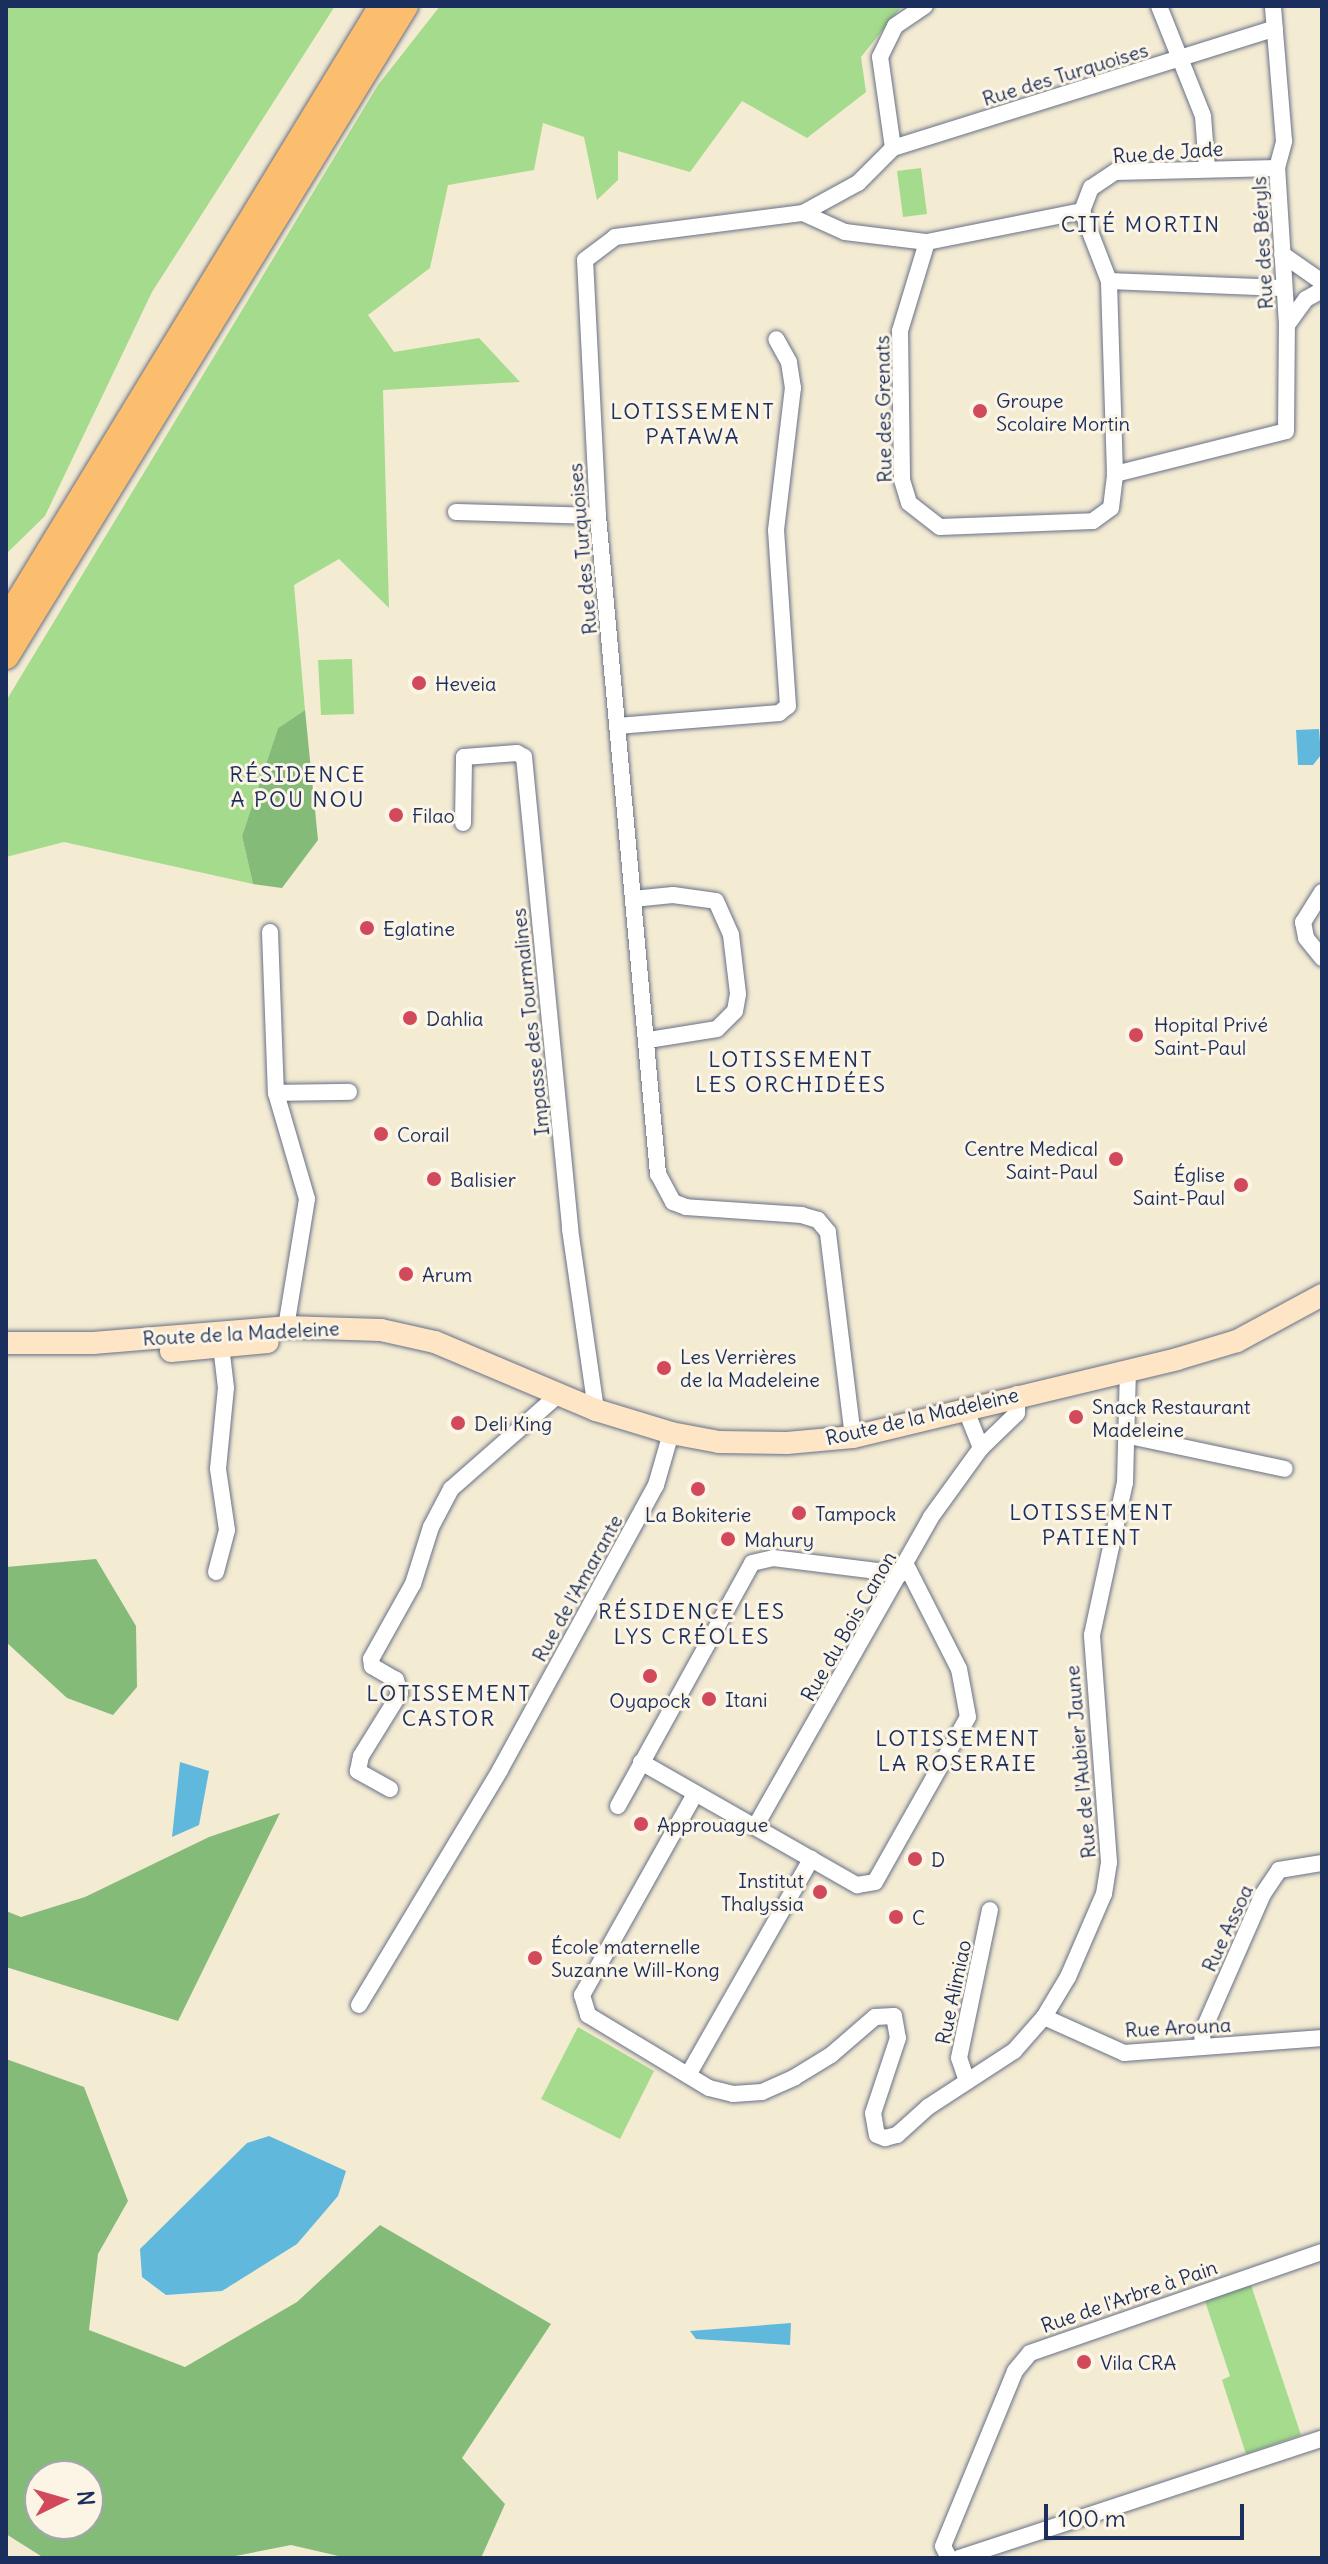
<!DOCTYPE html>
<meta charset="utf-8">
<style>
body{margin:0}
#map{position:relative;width:1328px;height:2564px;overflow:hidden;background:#f4ebd3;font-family:Delius,sans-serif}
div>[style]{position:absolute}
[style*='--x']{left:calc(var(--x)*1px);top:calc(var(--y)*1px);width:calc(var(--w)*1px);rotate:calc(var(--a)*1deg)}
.green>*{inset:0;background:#a5db8c}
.forest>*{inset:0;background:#84bb78}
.water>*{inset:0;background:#60b9dd}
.roads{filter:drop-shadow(0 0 2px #677187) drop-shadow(0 0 2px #677187)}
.street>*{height:16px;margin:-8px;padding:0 8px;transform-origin:8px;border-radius:8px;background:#fff}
.secondary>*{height:22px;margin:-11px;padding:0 11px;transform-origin:11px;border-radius:11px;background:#fde5c5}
.primary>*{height:26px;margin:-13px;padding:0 13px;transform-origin:13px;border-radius:13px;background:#fbbd6e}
.dots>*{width:22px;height:22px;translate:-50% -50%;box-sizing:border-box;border:4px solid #fcf5e5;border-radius:50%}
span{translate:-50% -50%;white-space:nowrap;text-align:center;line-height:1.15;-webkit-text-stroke:6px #fcf5e5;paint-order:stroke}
.street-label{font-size:20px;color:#1b2f5e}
.poi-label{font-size:20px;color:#1b2f5e}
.left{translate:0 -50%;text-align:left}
.right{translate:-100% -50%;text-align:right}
.neighbourhood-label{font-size:22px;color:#1b2f5e;letter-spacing:2px}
.frame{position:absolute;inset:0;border:8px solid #1b2f5e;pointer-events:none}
.north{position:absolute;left:24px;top:2460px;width:80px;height:80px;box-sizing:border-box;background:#fcf5e5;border:2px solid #a2a6af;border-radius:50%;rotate:85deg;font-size:22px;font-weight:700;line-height:32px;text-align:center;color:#1b2f5e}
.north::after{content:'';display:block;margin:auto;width:28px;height:36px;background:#d1495b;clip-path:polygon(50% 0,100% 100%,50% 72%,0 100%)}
.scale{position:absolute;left:1044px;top:2504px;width:200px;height:36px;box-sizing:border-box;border:4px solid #1b2f5e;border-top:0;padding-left:10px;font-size:24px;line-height:28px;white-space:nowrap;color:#1b2f5e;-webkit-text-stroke:6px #fcf5e5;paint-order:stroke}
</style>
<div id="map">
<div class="green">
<div style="clip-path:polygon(6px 6px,335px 6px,152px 292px,45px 516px,6px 554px)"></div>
<div style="clip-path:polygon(440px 6px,902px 6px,861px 57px,866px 92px,807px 138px,742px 101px,690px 172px,618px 151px,618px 180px,597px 200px,584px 137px,543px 123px,534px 170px,448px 185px,430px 268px,368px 315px,394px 352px,479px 338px,520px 382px,383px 390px,389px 608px,339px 559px,294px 585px,305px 710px,278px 728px,242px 836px,253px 884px,64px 842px,6px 857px,6px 701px,378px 85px)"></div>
<div style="clip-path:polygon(921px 168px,927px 214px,903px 217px,897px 171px)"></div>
<div style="clip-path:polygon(352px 659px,354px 714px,321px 715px,318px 660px)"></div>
<div style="clip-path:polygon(578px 2027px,654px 2071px,620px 2139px,541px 2099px)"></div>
<div style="clip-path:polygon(1251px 2285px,1301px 2435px,1246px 2454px,1222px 2380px,1230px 2376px,1205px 2301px)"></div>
</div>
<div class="forest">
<div style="clip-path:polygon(305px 710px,318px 840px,282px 888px,253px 884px,242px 836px,278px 728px)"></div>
<div style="clip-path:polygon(96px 1559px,136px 1626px,137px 1687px,113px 1715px,67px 1698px,6px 1642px,6px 1567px)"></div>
<div style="clip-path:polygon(280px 1813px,178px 2021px,6px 1967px,6px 1911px,21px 1917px,85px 1897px,209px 1837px)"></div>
<div style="clip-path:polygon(evenodd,6px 2059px,84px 2087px,128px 2201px,98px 2254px,89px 2330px,185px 2367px,297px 2302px,380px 2225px,551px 2324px,462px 2458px,505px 2504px,481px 2558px,347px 2558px,291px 2545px,225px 2558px,44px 2558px,6px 2534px,6px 2059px,40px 2476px,88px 2476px,88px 2524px,40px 2524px,40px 2476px)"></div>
</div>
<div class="water">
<div style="clip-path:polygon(1319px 729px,1321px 755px,1313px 765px,1298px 765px,1296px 730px)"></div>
<div style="clip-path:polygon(180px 1762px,209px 1771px,199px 1825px,172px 1837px)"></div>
<div style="clip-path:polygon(269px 2136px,346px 2171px,338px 2196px,297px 2244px,222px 2291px,166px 2295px,142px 2277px,140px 2249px,247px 2143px)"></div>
<div style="clip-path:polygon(791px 2323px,790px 2345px,696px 2339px,690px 2331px)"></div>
</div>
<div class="roads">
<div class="street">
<div style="--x:1159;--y:6;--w:118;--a:68.2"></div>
<div style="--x:1203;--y:116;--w:52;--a:85.6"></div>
<div style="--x:893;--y:148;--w:92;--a:-98.1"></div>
<div style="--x:880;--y:57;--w:34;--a:-64"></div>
<div style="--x:895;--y:26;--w:36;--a:-34"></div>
<div style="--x:1082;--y:211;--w:25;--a:-69"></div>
<div style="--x:1091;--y:188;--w:29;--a:-34"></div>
<div style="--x:1115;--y:172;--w:162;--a:-1.4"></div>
<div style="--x:803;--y:213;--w:46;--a:24.3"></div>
<div style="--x:845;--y:232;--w:83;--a:7"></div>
<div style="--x:927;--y:242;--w:158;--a:-11.3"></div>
<div style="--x:927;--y:242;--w:93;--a:106.9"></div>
<div style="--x:900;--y:331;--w:149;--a:89.2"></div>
<div style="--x:902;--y:480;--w:24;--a:73"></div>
<div style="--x:909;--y:503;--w:39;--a:38"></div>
<div style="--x:940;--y:527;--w:153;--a:-2.2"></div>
<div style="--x:1093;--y:521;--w:22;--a:-36"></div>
<div style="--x:1111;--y:508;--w:34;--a:-83"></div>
<div style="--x:1115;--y:474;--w:193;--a:-91.8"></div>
<div style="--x:1109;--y:281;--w:75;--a:-111.1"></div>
<div style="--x:1282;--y:254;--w:49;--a:35"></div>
<div style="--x:1109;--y:281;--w:173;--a:2.3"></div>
<div style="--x:1287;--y:325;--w:32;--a:-54"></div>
<div style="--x:1306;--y:299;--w:18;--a:-29"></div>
<div style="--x:1115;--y:474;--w:176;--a:-14.1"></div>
<div style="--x:1286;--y:431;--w:106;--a:-89.5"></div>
<div style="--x:1287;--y:325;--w:157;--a:-93.6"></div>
<div style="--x:1277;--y:168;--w:28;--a:-75"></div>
<div style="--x:1284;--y:141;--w:135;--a:-94.7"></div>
<div style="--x:456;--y:512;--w:142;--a:1.6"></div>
<div style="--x:617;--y:726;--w:163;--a:-4.6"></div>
<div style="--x:779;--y:713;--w:11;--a:-38"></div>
<div style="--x:788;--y:706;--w:176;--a:-93.9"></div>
<div style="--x:776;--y:530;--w:143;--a:-83.2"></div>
<div style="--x:793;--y:388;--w:26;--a:-99"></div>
<div style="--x:789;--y:362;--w:26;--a:-119"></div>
<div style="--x:463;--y:823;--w:66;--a:-89.1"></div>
<div style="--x:464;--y:757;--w:53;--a:-4.3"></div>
<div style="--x:517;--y:753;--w:8;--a:30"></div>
<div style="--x:524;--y:757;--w:474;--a:84.4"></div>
<div style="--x:570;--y:1229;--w:183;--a:81.8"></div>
<div style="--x:1322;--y:892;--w:36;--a:122"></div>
<div style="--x:1303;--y:922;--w:16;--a:79"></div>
<div style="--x:1306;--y:938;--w:26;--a:51"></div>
<div style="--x:633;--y:899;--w:40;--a:-5.7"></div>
<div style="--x:673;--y:895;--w:43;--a:7.9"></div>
<div style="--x:716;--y:901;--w:37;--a:66"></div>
<div style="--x:731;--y:935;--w:59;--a:83.2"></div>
<div style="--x:738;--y:994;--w:17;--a:100"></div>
<div style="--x:735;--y:1011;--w:25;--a:135"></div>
<div style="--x:717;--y:1029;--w:70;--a:170.9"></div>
<div style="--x:270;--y:932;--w:161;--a:87.9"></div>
<div style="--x:276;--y:1093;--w:110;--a:73.7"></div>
<div style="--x:307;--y:1199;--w:130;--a:99.3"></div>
<div style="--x:276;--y:1093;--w:73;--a:-0.8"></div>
<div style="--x:965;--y:1408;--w:43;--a:68.2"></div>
<div style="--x:1130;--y:1436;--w:158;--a:12"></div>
<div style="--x:853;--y:1437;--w:207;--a:-97"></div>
<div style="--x:828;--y:1232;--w:16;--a:-130"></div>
<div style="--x:818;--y:1220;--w:17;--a:-163"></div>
<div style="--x:802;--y:1215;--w:116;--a:-176.1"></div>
<div style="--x:686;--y:1207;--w:14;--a:-159"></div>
<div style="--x:673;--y:1202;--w:32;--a:-118"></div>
<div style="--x:658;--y:1174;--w:661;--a:-95.21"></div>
<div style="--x:598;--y:516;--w:256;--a:-92.9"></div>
<div style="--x:585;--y:260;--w:38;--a:-37"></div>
<div style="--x:615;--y:237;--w:190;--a:-7.3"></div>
<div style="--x:803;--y:213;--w:63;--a:-28.6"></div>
<div style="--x:858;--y:183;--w:49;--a:-45"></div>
<div style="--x:893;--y:148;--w:400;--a:-17.4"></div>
<div style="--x:216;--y:1572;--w:43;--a:-75.3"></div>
<div style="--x:227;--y:1530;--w:62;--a:-98.4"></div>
<div style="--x:218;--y:1469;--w:81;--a:-84.4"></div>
<div style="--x:226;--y:1388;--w:51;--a:-96.7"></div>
<div style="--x:641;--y:1762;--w:249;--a:29.7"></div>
<div style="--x:857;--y:1885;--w:18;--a:-9"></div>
<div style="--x:875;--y:1882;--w:189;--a:-60.6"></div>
<div style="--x:968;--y:1717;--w:49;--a:-100.6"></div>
<div style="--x:959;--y:1669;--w:114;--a:-117"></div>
<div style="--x:390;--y:1789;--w:37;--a:-151"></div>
<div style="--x:358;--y:1771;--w:15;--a:-79"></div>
<div style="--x:361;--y:1756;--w:74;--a:-58.2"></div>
<div style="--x:400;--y:1693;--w:14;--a:-107"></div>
<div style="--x:396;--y:1680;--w:28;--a:-150"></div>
<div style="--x:372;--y:1666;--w:7;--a:-98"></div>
<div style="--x:371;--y:1659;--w:86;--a:-60.8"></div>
<div style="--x:413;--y:1584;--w:60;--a:-72.5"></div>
<div style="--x:431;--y:1527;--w:43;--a:-62.2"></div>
<div style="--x:451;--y:1489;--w:144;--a:-41.3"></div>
<div style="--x:695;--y:1794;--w:231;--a:119.3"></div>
<div style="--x:582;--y:1995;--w:21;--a:73"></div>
<div style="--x:588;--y:2015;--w:141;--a:31.1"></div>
<div style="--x:709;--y:2088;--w:25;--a:14"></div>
<div style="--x:733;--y:2094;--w:29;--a:-4"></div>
<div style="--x:762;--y:2092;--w:36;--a:-24"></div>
<div style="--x:795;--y:2077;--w:42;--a:-31.4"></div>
<div style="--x:831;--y:2055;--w:58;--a:-40.8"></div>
<div style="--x:875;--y:2017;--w:19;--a:-3"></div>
<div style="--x:894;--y:2016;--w:22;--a:80"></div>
<div style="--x:898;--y:2038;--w:79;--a:108.4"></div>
<div style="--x:873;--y:2113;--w:22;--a:80"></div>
<div style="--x:877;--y:2135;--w:9;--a:21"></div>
<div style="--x:885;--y:2138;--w:12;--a:-14"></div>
<div style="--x:897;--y:2135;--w:42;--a:-42.1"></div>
<div style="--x:928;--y:2107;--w:103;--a:-33.1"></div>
<div style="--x:1014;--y:2051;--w:45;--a:-48.6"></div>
<div style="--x:1044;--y:2017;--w:47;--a:-59"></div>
<div style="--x:1068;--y:1977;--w:90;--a:-66.6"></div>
<div style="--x:1104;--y:1894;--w:32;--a:-81"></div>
<div style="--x:1109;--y:1862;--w:228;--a:-94.3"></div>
<div style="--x:1092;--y:1635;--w:156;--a:-77.8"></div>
<div style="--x:1125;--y:1483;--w:113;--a:-88.5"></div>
<div style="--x:618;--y:1806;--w:277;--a:-61.1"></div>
<div style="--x:752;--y:1563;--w:22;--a:-13"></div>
<div style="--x:773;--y:1558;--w:129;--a:7.1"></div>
<div style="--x:755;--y:1827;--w:356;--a:-60.4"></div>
<div style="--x:931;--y:1517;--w:85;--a:-54.1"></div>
<div style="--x:981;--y:1448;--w:50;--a:-44.2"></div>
<div style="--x:1017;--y:1413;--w:19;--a:-90"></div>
<div style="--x:359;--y:2005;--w:274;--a:-59"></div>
<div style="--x:500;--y:1770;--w:325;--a:-61.3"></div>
<div style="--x:656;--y:1485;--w:54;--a:-73.9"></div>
<div style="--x:1044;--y:2017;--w:88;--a:24.2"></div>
<div style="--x:1124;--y:2053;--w:199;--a:-4.3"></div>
<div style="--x:1203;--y:2046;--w:13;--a:-94"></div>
<div style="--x:1202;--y:2033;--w:152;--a:-66.3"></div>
<div style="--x:1263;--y:1894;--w:29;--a:-56"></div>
<div style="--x:1279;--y:1870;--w:44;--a:-9.2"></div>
<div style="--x:688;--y:2075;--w:249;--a:-60.3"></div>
<div style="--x:967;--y:2081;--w:24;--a:-109"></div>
<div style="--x:959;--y:2058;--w:151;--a:-78.2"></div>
<div style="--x:949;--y:2558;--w:13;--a:-117"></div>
<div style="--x:943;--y:2546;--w:189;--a:-67.6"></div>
<div style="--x:1015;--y:2371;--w:23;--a:-50"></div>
<div style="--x:1030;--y:2353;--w:309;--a:-19.1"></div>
<div style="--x:959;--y:2558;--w:382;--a:-18.2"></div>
</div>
<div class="secondary">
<div style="--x:6;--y:1343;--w:87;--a:0"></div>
<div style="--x:93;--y:1343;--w:194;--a:-4.7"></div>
<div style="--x:286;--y:1327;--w:95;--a:1.8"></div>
<div style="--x:381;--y:1330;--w:55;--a:12.5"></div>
<div style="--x:435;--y:1342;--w:175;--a:22.9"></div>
<div style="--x:596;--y:1410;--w:78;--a:17"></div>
<div style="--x:671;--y:1433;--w:49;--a:10.6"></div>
<div style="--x:719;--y:1442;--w:68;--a:0.8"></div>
<div style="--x:787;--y:1443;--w:66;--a:-5.2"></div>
<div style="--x:853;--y:1437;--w:333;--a:-13.5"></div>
<div style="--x:1177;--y:1359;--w:63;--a:-16.7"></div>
<div style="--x:1237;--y:1341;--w:97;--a:-28.4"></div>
<div style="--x:171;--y:1351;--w:97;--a:-5.3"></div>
</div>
<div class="primary">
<div style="--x:6;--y:622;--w:722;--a:-58.6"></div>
<div style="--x:6;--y:656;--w:763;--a:-58.46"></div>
</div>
</div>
<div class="dots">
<div style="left:980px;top:411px;background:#d1495b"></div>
<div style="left:419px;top:683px;background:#d1495b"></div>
<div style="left:396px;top:815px;background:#d1495b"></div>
<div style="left:367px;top:928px;background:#d1495b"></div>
<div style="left:410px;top:1018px;background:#d1495b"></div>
<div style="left:1136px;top:1035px;background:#d1495b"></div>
<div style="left:381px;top:1134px;background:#d1495b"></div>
<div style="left:1116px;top:1159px;background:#d1495b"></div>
<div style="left:434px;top:1179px;background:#d1495b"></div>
<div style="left:1241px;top:1185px;background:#d1495b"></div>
<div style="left:406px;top:1274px;background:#d1495b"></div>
<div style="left:664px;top:1368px;background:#d1495b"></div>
<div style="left:1076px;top:1417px;background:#d1495b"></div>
<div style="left:458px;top:1423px;background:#d1495b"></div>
<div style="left:698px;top:1489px;background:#d1495b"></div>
<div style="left:799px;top:1513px;background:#d1495b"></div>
<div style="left:728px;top:1539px;background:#d1495b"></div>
<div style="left:650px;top:1676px;background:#d1495b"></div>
<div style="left:709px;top:1699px;background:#d1495b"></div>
<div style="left:641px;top:1824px;background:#d1495b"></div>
<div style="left:915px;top:1859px;background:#d1495b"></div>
<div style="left:820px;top:1892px;background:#d1495b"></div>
<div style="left:896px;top:1917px;background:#d1495b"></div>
<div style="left:535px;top:1958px;background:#d1495b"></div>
<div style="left:1084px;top:2362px;background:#d1495b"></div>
</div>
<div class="street-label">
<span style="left:1065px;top:74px;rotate:-17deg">Rue des Turquoises</span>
<span style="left:1168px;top:152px;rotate:-4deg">Rue de Jade</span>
<span style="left:1262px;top:243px;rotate:-93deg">Rue des Béryls</span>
<span style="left:883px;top:409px;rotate:-91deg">Rue des Grenats</span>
<span style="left:582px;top:549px;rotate:-95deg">Rue des Turquoises</span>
<span style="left:530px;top:1022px;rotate:-96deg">Impasse des Tourmalines</span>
<span style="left:241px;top:1333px;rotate:-3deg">Route de la Madeleine</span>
<span style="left:922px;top:1416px;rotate:-13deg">Route de la Madeleine</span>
<span style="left:577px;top:1588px;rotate:-61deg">Rue de l'Amarante</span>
<span style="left:848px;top:1626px;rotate:-60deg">Rue du Bois Canon</span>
<span style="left:1080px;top:1762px;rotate:-95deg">Rue de l'Aubier Jaune</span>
<span style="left:1227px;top:1928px;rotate:-65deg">Rue Assoa</span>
<span style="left:953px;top:1992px;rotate:-78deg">Rue Alimiao</span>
<span style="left:1178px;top:2027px;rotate:-3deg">Rue Arouna</span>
<span style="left:1129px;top:2296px;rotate:-19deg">Rue de l'Arbre à Pain</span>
</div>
<div class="poi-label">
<span class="left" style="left:996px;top:412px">Groupe<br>Scolaire Mortin</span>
<span class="left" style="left:435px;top:683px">Heveia</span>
<span class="left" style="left:412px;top:815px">Filao</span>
<span class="left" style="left:383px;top:928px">Eglatine</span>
<span class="left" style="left:426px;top:1018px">Dahlia</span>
<span class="left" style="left:1154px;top:1036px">Hopital Privé<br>Saint-Paul</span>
<span class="left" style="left:397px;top:1134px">Corail</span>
<span class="right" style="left:1098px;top:1160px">Centre Medical<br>Saint-Paul</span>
<span class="right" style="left:1225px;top:1186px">Église<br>Saint-Paul</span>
<span class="left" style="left:450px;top:1179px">Balisier</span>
<span class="left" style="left:422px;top:1274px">Arum</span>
<span class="left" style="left:680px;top:1368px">Les Verrières<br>de la Madeleine</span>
<span class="left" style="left:1092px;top:1418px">Snack Restaurant<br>Madeleine</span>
<span class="left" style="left:474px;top:1423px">Deli King</span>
<span class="left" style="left:815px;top:1513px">Tampock</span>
<span style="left:698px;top:1514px">La Bokiterie</span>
<span class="left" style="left:744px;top:1539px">Mahury</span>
<span class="left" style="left:725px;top:1699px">Itani</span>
<span style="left:650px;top:1700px">Oyapock</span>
<span class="left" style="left:657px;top:1824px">Approuague</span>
<span class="left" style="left:931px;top:1859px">D</span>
<span class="right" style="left:804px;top:1892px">Institut<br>Thalyssia</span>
<span class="left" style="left:912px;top:1917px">C</span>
<span class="left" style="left:551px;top:1958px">École maternelle<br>Suzanne Will-Kong</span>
<span class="left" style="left:1100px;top:2362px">Vila CRA</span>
</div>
<div class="neighbourhood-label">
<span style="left:1141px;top:225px">CITÉ MORTIN</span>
<span style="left:693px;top:424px">LOTISSEMENT<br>PATAWA</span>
<span style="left:298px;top:787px">RÉSIDENCE<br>A POU NOU</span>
<span style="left:791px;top:1072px">LOTISSEMENT<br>LES ORCHIDÉES</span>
<span style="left:1092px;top:1525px">LOTISSEMENT<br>PATIENT</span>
<span style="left:692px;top:1624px">RÉSIDENCE LES<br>LYS CRÉOLES</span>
<span style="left:449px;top:1706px">LOTISSEMENT<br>CASTOR</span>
<span style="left:958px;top:1751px">LOTISSEMENT<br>LA ROSERAIE</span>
</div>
<div class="frame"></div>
<div class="north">N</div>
<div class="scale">100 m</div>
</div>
